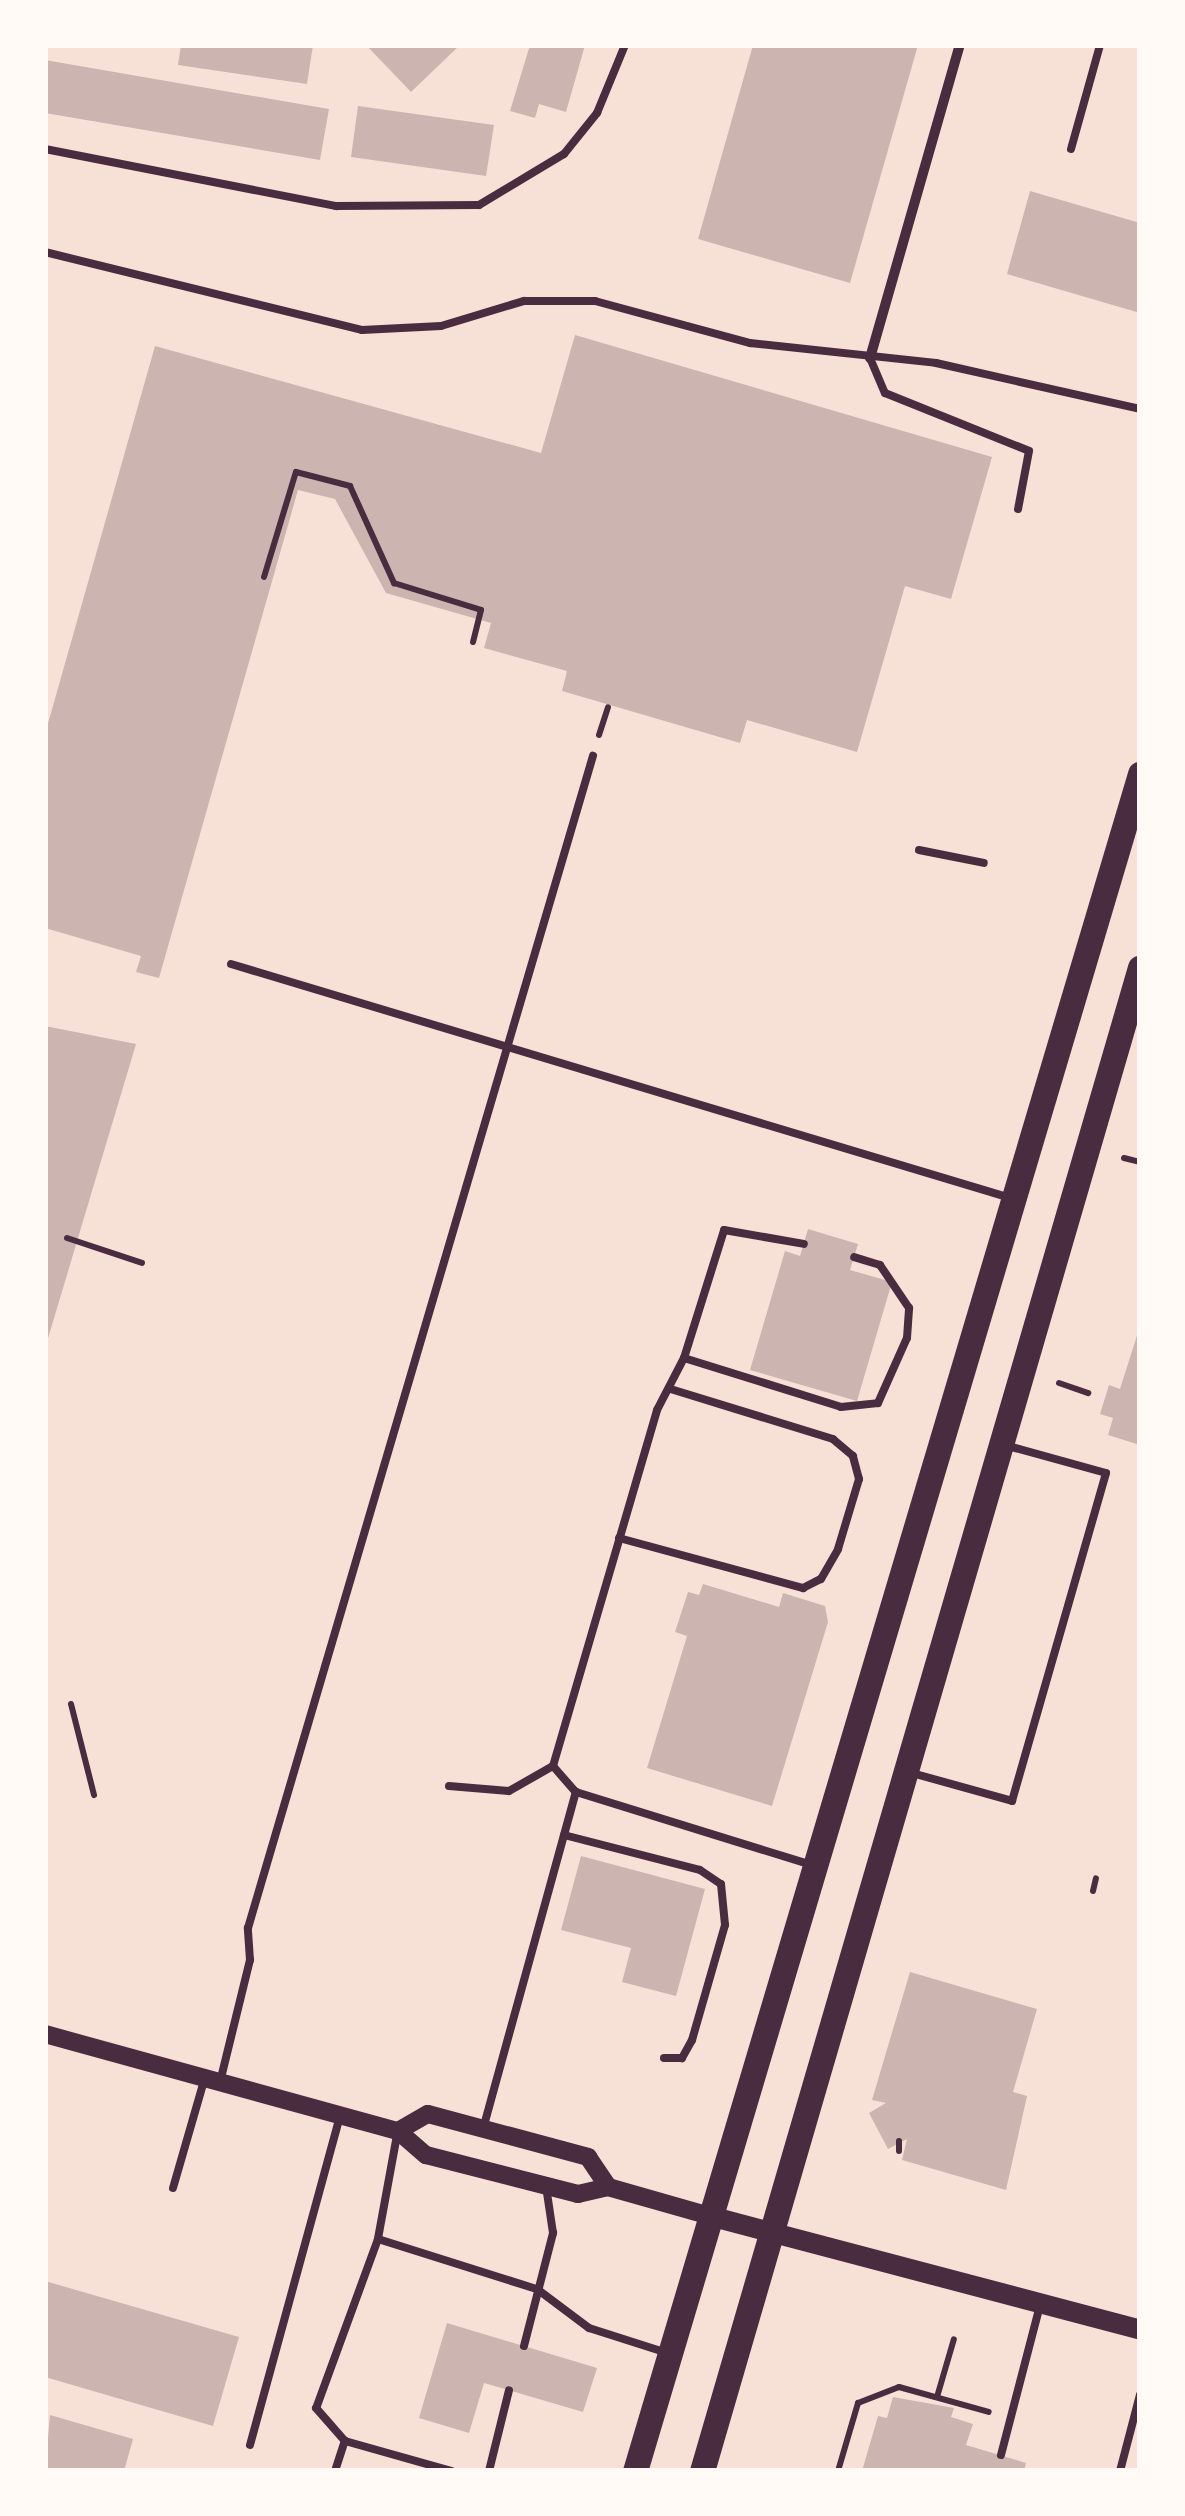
<!DOCTYPE html>
<style>
body{margin:0}
#map{position:relative;width:1185px;height:2516px;overflow:hidden;background:#f7e1d7;font-family:"IBM Plex Sans",sans-serif}
div>[style]{position:absolute}
[style*='--x']{left:calc(var(--x)*1px);top:calc(var(--y)*1px);width:calc(var(--w)*1px);rotate:calc(var(--a)*1deg)}
.building>*{inset:0;background:#ccb4b1}
.path>*{height:6px;margin:-3px;padding:0 3px;transform-origin:3px;border-radius:3px;background:#4a2c40}
.service>*{height:8px;margin:-4px;padding:0 4px;transform-origin:4px;border-radius:4px;background:#4a2c40}
.minor>*{height:10px;margin:-5px;padding:0 5px;transform-origin:5px;border-radius:5px;background:#4a2c40}
.tertiary>*{height:18px;margin:-9px;padding:0 9px;transform-origin:9px;border-radius:9px;background:#4a2c40}
.secondary>*{height:20px;margin:-10px;padding:0 10px;transform-origin:10px;border-radius:10px;background:#4a2c40}
.primary>*{height:25px;margin:-12.5px;padding:0 12.5px;transform-origin:12.5px;border-radius:12.5px;background:#4a2c40}
span{translate:-50% -50%;white-space:nowrap;text-align:center;line-height:1.15;-webkit-text-stroke:10px #fffaf5;paint-order:stroke}
.frame{position:absolute;inset:0;border:48px solid #fffaf5;pointer-events:none}
</style>
<div id="map">
<div class="building">
<div style="clip-path:polygon(181px 45px,313px 45px,307px 84px,178px 65px)"></div>
<div style="clip-path:polygon(366px 45px,460px 45px,411px 92px)"></div>
<div style="clip-path:polygon(530px 45px,585px 45px,566px 112px,539px 104px,535px 118px,510px 111px)"></div>
<div style="clip-path:polygon(753px 45px,918px 45px,850px 283px,698px 239px)"></div>
<div style="clip-path:polygon(45px 60px,329px 109px,320px 160px,45px 113px)"></div>
<div style="clip-path:polygon(358px 106px,494px 125px,486px 176px,351px 157px)"></div>
<div style="clip-path:polygon(1030px 191px,1140px 223px,1140px 313px,1007px 274px)"></div>
<div style="clip-path:polygon(575px 335px,992px 457px,951px 599px,905px 586px,857px 752px,747px 720px,740px 743px,562px 691px,567px 671px,484px 648px,491px 623px,386px 593px,335px 499px,298px 490px,159px 978px,136px 972px,141px 956px,45px 928px,45px 734px,155px 346px,541px 453px)"></div>
<div style="clip-path:polygon(45px 1026px,136px 1044px,46px 1345px,45px 1345px)"></div>
<div style="clip-path:polygon(808px 1229px,858px 1244px,850px 1270px,892px 1282px,857px 1401px,750px 1370px,785px 1251px,800px 1256px)"></div>
<div style="clip-path:polygon(1140px 1326px,1140px 1445px,1108px 1435px,1113px 1418px,1100px 1414px,1109px 1385px,1120px 1389px)"></div>
<div style="clip-path:polygon(703px 1584px,779px 1607px,783px 1593px,825px 1606px,828px 1622px,772px 1806px,647px 1768px,687px 1636px,675px 1632px,688px 1592px,699px 1595px)"></div>
<div style="clip-path:polygon(581px 1856px,705px 1889px,676px 1996px,622px 1982px,631px 1948px,561px 1930px)"></div>
<div style="clip-path:polygon(910px 1972px,1037px 2009px,1013px 2092px,1027px 2096px,1006px 2190px,902px 2160px,907px 2139px,888px 2149px,869px 2113px,886px 2103px,872px 2100px)"></div>
<div style="clip-path:polygon(45px 2281px,239px 2337px,213px 2426px,45px 2377px)"></div>
<div style="clip-path:polygon(447px 2323px,597px 2368px,583px 2412px,484px 2383px,469px 2433px,419px 2418px)"></div>
<div style="clip-path:polygon(893px 2397px,954px 2408px,951px 2417px,973px 2424px,966px 2445px,1026px 2463px,1024px 2471px,862px 2471px,878px 2416px,887px 2418px)"></div>
<div style="clip-path:polygon(50px 2415px,133px 2439px,124px 2471px,45px 2471px)"></div>
</div>
<div class="path">
<div style="--x:264;--y:577;--w:110;--a:-73.1"></div>
<div style="--x:296;--y:472;--w:56;--a:14.5"></div>
<div style="--x:350;--y:486;--w:107;--a:65.6"></div>
<div style="--x:394;--y:583;--w:91;--a:17.2"></div>
<div style="--x:481;--y:610;--w:33;--a:104"></div>
<div style="--x:599;--y:735;--w:29;--a:-72"></div>
<div style="--x:1124;--y:1158;--w:16;--a:14"></div>
<div style="--x:67;--y:1238;--w:79;--a:18.4"></div>
<div style="--x:1059;--y:1383;--w:31;--a:19"></div>
<div style="--x:71;--y:1704;--w:94;--a:75.8"></div>
<div style="--x:1093;--y:1891;--w:13;--a:-77"></div>
<div style="--x:899;--y:2141;--w:10;--a:90"></div>
<div style="--x:937;--y:2397;--w:60;--a:-73.7"></div>
<div style="--x:838;--y:2471;--w:71;--a:-73.6"></div>
<div style="--x:858;--y:2403;--w:44;--a:-21.3"></div>
<div style="--x:899;--y:2387;--w:93;--a:15.5"></div>
</div>
<div class="service">
<div style="--x:45;--y:149;--w:297;--a:11.1"></div>
<div style="--x:336;--y:206;--w:143;--a:-0.4"></div>
<div style="--x:479;--y:205;--w:99;--a:-31"></div>
<div style="--x:564;--y:154;--w:53;--a:-51.2"></div>
<div style="--x:597;--y:113;--w:74;--a:-67.6"></div>
<div style="--x:1071;--y:149;--w:108;--a:-74.4"></div>
<div style="--x:45;--y:252;--w:326;--a:13.8"></div>
<div style="--x:362;--y:330;--w:79;--a:-2.9"></div>
<div style="--x:441;--y:326;--w:87;--a:-16.8"></div>
<div style="--x:524;--y:301;--w:71;--a:0"></div>
<div style="--x:595;--y:301;--w:161;--a:15.2"></div>
<div style="--x:750;--y:343;--w:187;--a:6.1"></div>
<div style="--x:936;--y:363;--w:209;--a:12.7"></div>
<div style="--x:870;--y:358;--w:38;--a:67"></div>
<div style="--x:885;--y:393;--w:155;--a:21.9"></div>
<div style="--x:1029;--y:451;--w:59;--a:100.7"></div>
<div style="--x:919;--y:850;--w:66;--a:11.3"></div>
<div style="--x:231;--y:964;--w:810;--a:16.71"></div>
<div style="--x:684;--y:1358;--w:164;--a:17.3"></div>
<div style="--x:841;--y:1407;--w:37;--a:-6"></div>
<div style="--x:878;--y:1403;--w:71;--a:-66"></div>
<div style="--x:907;--y:1338;--w:30;--a:-86"></div>
<div style="--x:909;--y:1308;--w:52;--a:-124"></div>
<div style="--x:880;--y:1265;--w:27;--a:-163"></div>
<div style="--x:619;--y:1538;--w:191;--a:15.2"></div>
<div style="--x:803;--y:1588;--w:20;--a:-27"></div>
<div style="--x:821;--y:1579;--w:34;--a:-60"></div>
<div style="--x:838;--y:1549;--w:73;--a:-73.3"></div>
<div style="--x:859;--y:1479;--w:24;--a:-105"></div>
<div style="--x:853;--y:1456;--w:26;--a:-140"></div>
<div style="--x:833;--y:1439;--w:170;--a:-162.9"></div>
<div style="--x:553;--y:1766;--w:35;--a:49"></div>
<div style="--x:576;--y:1792;--w:244;--a:17.2"></div>
<div style="--x:912;--y:1773;--w:104;--a:15.6"></div>
<div style="--x:1012;--y:1801;--w:341;--a:-74"></div>
<div style="--x:1106;--y:1473;--w:106;--a:-164.6"></div>
<div style="--x:449;--y:1786;--w:60;--a:4.8"></div>
<div style="--x:509;--y:1791;--w:51;--a:-29.6"></div>
<div style="--x:553;--y:1766;--w:371;--a:-73.7"></div>
<div style="--x:657;--y:1410;--w:59;--a:-62.6"></div>
<div style="--x:684;--y:1358;--w:134;--a:-72.6"></div>
<div style="--x:724;--y:1230;--w:81;--a:9.9"></div>
<div style="--x:564;--y:1835;--w:140;--a:14.4"></div>
<div style="--x:700;--y:1870;--w:25;--a:34"></div>
<div style="--x:721;--y:1884;--w:41;--a:84.4"></div>
<div style="--x:725;--y:1925;--w:120;--a:106"></div>
<div style="--x:692;--y:2040;--w:21;--a:119"></div>
<div style="--x:682;--y:2058;--w:18;--a:180"></div>
<div style="--x:220;--y:2082;--w:126;--a:-76.2"></div>
<div style="--x:250;--y:1960;--w:32;--a:-94"></div>
<div style="--x:248;--y:1928;--w:1222;--a:-73.6"></div>
<div style="--x:483;--y:2129;--w:350;--a:-74.6"></div>
<div style="--x:397;--y:2135;--w:106;--a:100.4"></div>
<div style="--x:378;--y:2239;--w:180;--a:110.1"></div>
<div style="--x:316;--y:2408;--w:44;--a:48.7"></div>
<div style="--x:345;--y:2441;--w:111;--a:15.7"></div>
<div style="--x:173;--y:2188;--w:116;--a:-73.9"></div>
<div style="--x:378;--y:2239;--w:167;--a:17.5"></div>
<div style="--x:537;--y:2289;--w:65;--a:36.9"></div>
<div style="--x:589;--y:2328;--w:79;--a:17.7"></div>
<div style="--x:524;--y:2346;--w:117;--a:-75.6"></div>
<div style="--x:553;--y:2233;--w:48;--a:-98.5"></div>
<div style="--x:250;--y:2445;--w:341;--a:-74.7"></div>
<div style="--x:1001;--y:2455;--w:155;--a:-75.4"></div>
<div style="--x:335;--y:2471;--w:32;--a:-72"></div>
<div style="--x:489;--y:2471;--w:83;--a:-76.1"></div>
<div style="--x:1120;--y:2471;--w:79;--a:-75.3"></div>
</div>
<div class="minor">
<div style="--x:870;--y:358;--w:326;--a:-74"></div>
</div>
<div class="tertiary">
<div style="--x:45;--y:2034;--w:366;--a:15.4"></div>
<div style="--x:398;--y:2131;--w:37;--a:41"></div>
<div style="--x:426;--y:2155;--w:157;--a:14.4"></div>
<div style="--x:578;--y:2194;--w:31;--a:-13"></div>
<div style="--x:608;--y:2187;--w:102;--a:15.9"></div>
<div style="--x:398;--y:2131;--w:34;--a:-30"></div>
<div style="--x:428;--y:2114;--w:166;--a:15"></div>
<div style="--x:588;--y:2157;--w:36;--a:56"></div>
</div>
<div class="secondary">
<div style="--x:706;--y:2215;--w:449;--a:14.8"></div>
</div>
<div class="primary">
<div style="--x:635;--y:2471;--w:1771;--a:-73.43"></div>
<div style="--x:702;--y:2471;--w:1566;--a:-73.76"></div>
</div>
<div class="frame"></div>
</div>
